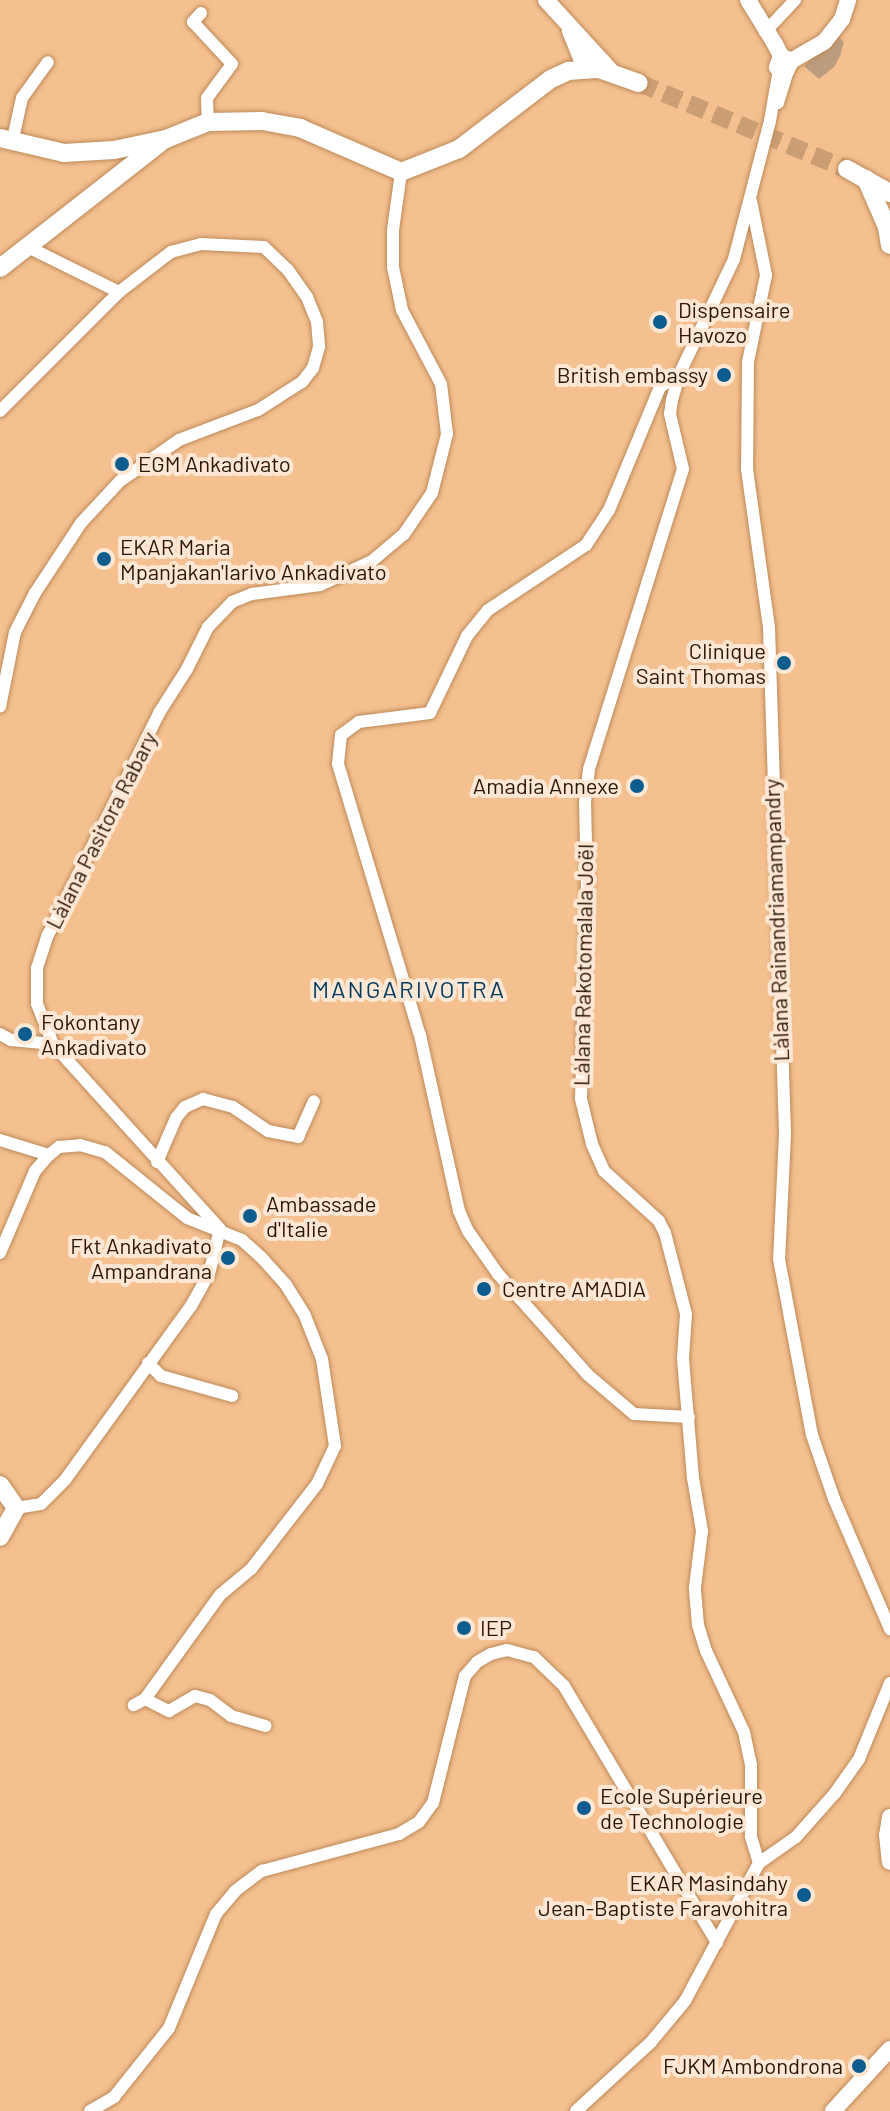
<!DOCTYPE html>
<meta charset="utf-8">
<style>
body{margin:0}
#map{position:relative;width:890px;height:2111px;overflow:hidden;background:#f5c08f;font-family:Barlow,sans-serif}
div>[style]{position:absolute}
[style*='--x']{left:calc(var(--x)*1px);top:calc(var(--y)*1px);width:calc(var(--w)*1px);rotate:calc(var(--a)*1deg)}
.green>*{inset:0;background:#bd9d7f}
.secondary-tunnel>*{height:18px;margin-top:-9px;transform-origin:0;background:repeating-linear-gradient(90deg,#cc9e73 0 18px,transparent 0 27px)}
.roads{filter:drop-shadow(0 0 2px #bc8a5a) drop-shadow(0 0 2px #bc8a5a)}
.minor>*{height:12px;margin:-6px;padding:0 6px;transform-origin:6px;border-radius:6px;background:#fff}
.tertiary>*{height:16px;margin:-8px;padding:0 8px;transform-origin:8px;border-radius:8px;background:#fff}
.secondary>*{height:18px;margin:-9px;padding:0 9px;transform-origin:9px;border-radius:9px;background:#fff}
.dots>*{width:22px;height:22px;translate:-50% -50%;box-sizing:border-box;border:4px solid #fee8d5;border-radius:50%}
span{translate:-50% -50%;white-space:nowrap;text-align:center;line-height:1.15;-webkit-text-stroke:8px #fee8d5;paint-order:stroke}
.poi-label{font-size:22px;color:#2a1704}
.left{translate:0 -50%;text-align:left}
.right{translate:-100% -50%;text-align:right}
.street-label{font-size:22px;color:#2a1704}
.neighbourhood-label{font-size:24px;color:#053b5e;letter-spacing:2px}
</style>
<div id="map">
<div class="green">
<div style="clip-path:polygon(837px 35px,844px 42px,840px 56px,834px 67px,819px 79px,804px 66px)"></div>
</div>
<div class="secondary-tunnel">
<div style="--x:639;--y:83;--w:225;--a:22.5"></div>
</div>
<div class="roads">
<div class="minor">
<div style="--x:201;--y:13;--w:12;--a:132"></div>
<div style="--x:193;--y:22;--w:57;--a:47.1"></div>
<div style="--x:232;--y:64;--w:42;--a:126.3"></div>
<div style="--x:207;--y:98;--w:24;--a:88"></div>
<div style="--x:765;--y:32;--w:44;--a:-46.8"></div>
<div style="--x:778;--y:103;--w:34;--a:-73"></div>
<div style="--x:12;--y:143;--w:46;--a:-77.5"></div>
<div style="--x:22;--y:98;--w:44;--a:-54.2"></div>
<div style="--x:751;--y:201;--w:76;--a:78.5"></div>
<div style="--x:766;--y:275;--w:89;--a:101.7"></div>
<div style="--x:748;--y:362;--w:107;--a:90.5"></div>
<div style="--x:747;--y:469;--w:160;--a:82.1"></div>
<div style="--x:769;--y:627;--w:507;--a:88.19"></div>
<div style="--x:785;--y:1134;--w:125;--a:92.7"></div>
<div style="--x:779;--y:1259;--w:179;--a:79.4"></div>
<div style="--x:812;--y:1435;--w:68;--a:71"></div>
<div style="--x:834;--y:1499;--w:142;--a:66.7"></div>
<div style="--x:26;--y:246;--w:104;--a:26.3"></div>
<div style="--x:679;--y:375;--w:22;--a:148"></div>
<div style="--x:660;--y:387;--w:133;--a:112.5"></div>
<div style="--x:609;--y:510;--w:42;--a:123.3"></div>
<div style="--x:586;--y:545;--w:118;--a:146.4"></div>
<div style="--x:488;--y:610;--w:33;--a:129"></div>
<div style="--x:467;--y:636;--w:85;--a:115.7"></div>
<div style="--x:430;--y:713;--w:72;--a:172.8"></div>
<div style="--x:359;--y:722;--w:22;--a:144"></div>
<div style="--x:341;--y:735;--w:29;--a:96"></div>
<div style="--x:338;--y:764;--w:283;--a:73.2"></div>
<div style="--x:420;--y:1035;--w:180;--a:77.5"></div>
<div style="--x:459;--y:1211;--w:22;--a:66"></div>
<div style="--x:468;--y:1231;--w:52;--a:55.1"></div>
<div style="--x:498;--y:1274;--w:135;--a:48.3"></div>
<div style="--x:588;--y:1375;--w:60;--a:40.3"></div>
<div style="--x:634;--y:1414;--w:55;--a:3.1"></div>
<div style="--x:0;--y:411;--w:168;--a:-45"></div>
<div style="--x:119;--y:292;--w:66;--a:-37.6"></div>
<div style="--x:171;--y:252;--w:31;--a:-15"></div>
<div style="--x:201;--y:244;--w:63;--a:2.7"></div>
<div style="--x:264;--y:247;--w:33;--a:44"></div>
<div style="--x:288;--y:270;--w:33;--a:55"></div>
<div style="--x:307;--y:297;--w:27;--a:68"></div>
<div style="--x:317;--y:322;--w:25;--a:85"></div>
<div style="--x:319;--y:347;--w:22;--a:106"></div>
<div style="--x:313;--y:368;--w:18;--a:128"></div>
<div style="--x:302;--y:382;--w:52;--a:147.5"></div>
<div style="--x:258;--y:410;--w:85;--a:159.2"></div>
<div style="--x:179;--y:440;--w:72;--a:145.2"></div>
<div style="--x:120;--y:481;--w:57;--a:132.9"></div>
<div style="--x:81;--y:523;--w:84;--a:123.3"></div>
<div style="--x:35;--y:593;--w:44;--a:117.1"></div>
<div style="--x:15;--y:632;--w:76;--a:101.3"></div>
<div style="--x:0;--y:1034;--w:13;--a:29"></div>
<div style="--x:11;--y:1040;--w:42;--a:5.4"></div>
<div style="--x:0;--y:1140;--w:51;--a:17"></div>
<div style="--x:157;--y:1162;--w:48;--a:-66.6"></div>
<div style="--x:176;--y:1118;--w:14;--a:-51"></div>
<div style="--x:185;--y:1107;--w:20;--a:-24"></div>
<div style="--x:203;--y:1099;--w:31;--a:15"></div>
<div style="--x:233;--y:1107;--w:42;--a:34.4"></div>
<div style="--x:268;--y:1131;--w:31;--a:11"></div>
<div style="--x:298;--y:1137;--w:39;--a:-66"></div>
<div style="--x:0;--y:1253;--w:89;--a:-66.9"></div>
<div style="--x:35;--y:1171;--w:21;--a:-49"></div>
<div style="--x:49;--y:1155;--w:13;--a:-39"></div>
<div style="--x:59;--y:1147;--w:21;--a:-5"></div>
<div style="--x:80;--y:1145;--w:26;--a:16"></div>
<div style="--x:105;--y:1152;--w:105;--a:38.8"></div>
<div style="--x:187;--y:1218;--w:59;--a:21.8"></div>
<div style="--x:242;--y:1240;--w:25;--a:42"></div>
<div style="--x:261;--y:1257;--w:38;--a:48"></div>
<div style="--x:286;--y:1285;--w:36;--a:58"></div>
<div style="--x:305;--y:1316;--w:46;--a:68.4"></div>
<div style="--x:322;--y:1359;--w:88;--a:81.5"></div>
<div style="--x:335;--y:1446;--w:42;--a:115.3"></div>
<div style="--x:317;--y:1484;--w:108;--a:127.8"></div>
<div style="--x:251;--y:1569;--w:40;--a:140"></div>
<div style="--x:220;--y:1595;--w:128;--a:125.8"></div>
<div style="--x:145;--y:1699;--w:13;--a:151"></div>
<div style="--x:148;--y:1363;--w:18;--a:45"></div>
<div style="--x:161;--y:1376;--w:74;--a:15.7"></div>
<div style="--x:16;--y:1508;--w:25;--a:-9"></div>
<div style="--x:41;--y:1504;--w:34;--a:-45"></div>
<div style="--x:65;--y:1480;--w:215;--a:-54.1"></div>
<div style="--x:191;--y:1306;--w:37;--a:-61"></div>
<div style="--x:209;--y:1274;--w:46;--a:-76.3"></div>
<div style="--x:220;--y:1229;--w:249;--a:-132.1"></div>
<div style="--x:53;--y:1044;--w:43;--a:-111.8"></div>
<div style="--x:37;--y:1004;--w:36;--a:-90"></div>
<div style="--x:37;--y:968;--w:35;--a:-72"></div>
<div style="--x:48;--y:935;--w:248;--a:-63.4"></div>
<div style="--x:159;--y:713;--w:52;--a:-57.5"></div>
<div style="--x:187;--y:669;--w:47;--a:-63.4"></div>
<div style="--x:208;--y:627;--w:35;--a:-46"></div>
<div style="--x:232;--y:602;--w:22;--a:-22"></div>
<div style="--x:252;--y:594;--w:69;--a:-7.5"></div>
<div style="--x:320;--y:585;--w:57;--a:-24.8"></div>
<div style="--x:372;--y:561;--w:42;--a:-40.2"></div>
<div style="--x:404;--y:534;--w:50;--a:-55.7"></div>
<div style="--x:432;--y:493;--w:61;--a:-75.7"></div>
<div style="--x:447;--y:434;--w:50;--a:-96.8"></div>
<div style="--x:441;--y:384;--w:84;--a:-117.8"></div>
<div style="--x:402;--y:310;--w:44;--a:-101.8"></div>
<div style="--x:393;--y:267;--w:37;--a:-90"></div>
<div style="--x:393;--y:230;--w:59;--a:-82.1"></div>
<div style="--x:145;--y:1699;--w:27;--a:27"></div>
<div style="--x:169;--y:1711;--w:30;--a:-30"></div>
<div style="--x:195;--y:1696;--w:16;--a:15"></div>
<div style="--x:210;--y:1700;--w:26;--a:37"></div>
<div style="--x:231;--y:1716;--w:36;--a:16"></div>
<div style="--x:759;--y:1863;--w:28;--a:-107"></div>
<div style="--x:751;--y:1836;--w:71;--a:-90"></div>
<div style="--x:751;--y:1765;--w:34;--a:-102"></div>
<div style="--x:744;--y:1732;--w:89;--a:-115.1"></div>
<div style="--x:706;--y:1651;--w:27;--a:-107"></div>
<div style="--x:698;--y:1625;--w:38;--a:-95"></div>
<div style="--x:695;--y:1587;--w:56;--a:-82.9"></div>
<div style="--x:702;--y:1531;--w:54;--a:-99.6"></div>
<div style="--x:693;--y:1478;--w:120;--a:-94.8"></div>
<div style="--x:683;--y:1358;--w:44;--a:-86.1"></div>
<div style="--x:686;--y:1314;--w:84;--a:-104.5"></div>
<div style="--x:665;--y:1233;--w:13;--a:-117"></div>
<div style="--x:659;--y:1221;--w:74;--a:-137.7"></div>
<div style="--x:604;--y:1171;--w:30;--a:-114"></div>
<div style="--x:592;--y:1144;--w:46;--a:-103.7"></div>
<div style="--x:581;--y:1099;--w:210;--a:-88.4"></div>
<div style="--x:587;--y:889;--w:87;--a:-91.3"></div>
<div style="--x:585;--y:802;--w:33;--a:-83"></div>
<div style="--x:589;--y:769;--w:314;--a:-72.6"></div>
<div style="--x:683;--y:469;--w:57;--a:-103.3"></div>
<div style="--x:670;--y:414;--w:14;--a:-82"></div>
<div style="--x:672;--y:400;--w:26;--a:-74"></div>
<div style="--x:679;--y:375;--w:128;--a:-64.6"></div>
<div style="--x:734;--y:259;--w:143;--a:-75.4"></div>
<div style="--x:770;--y:121;--w:53;--a:-80.2"></div>
<div style="--x:90;--y:2111;--w:28;--a:-30"></div>
<div style="--x:114;--y:2097;--w:88;--a:-51.4"></div>
<div style="--x:169;--y:2028;--w:123;--a:-67.6"></div>
<div style="--x:216;--y:1914;--w:30;--a:-50"></div>
<div style="--x:235;--y:1891;--w:34;--a:-37"></div>
<div style="--x:262;--y:1871;--w:142;--a:-15.1"></div>
<div style="--x:399;--y:1834;--w:23;--a:-31"></div>
<div style="--x:419;--y:1822;--w:24;--a:-54"></div>
<div style="--x:433;--y:1803;--w:131;--a:-75.9"></div>
<div style="--x:465;--y:1676;--w:18;--a:-49"></div>
<div style="--x:477;--y:1662;--w:16;--a:-30"></div>
<div style="--x:491;--y:1654;--w:16;--a:-14"></div>
<div style="--x:507;--y:1650;--w:28;--a:15"></div>
<div style="--x:534;--y:1657;--w:42;--a:44"></div>
<div style="--x:564;--y:1686;--w:299;--a:59.2"></div>
<div style="--x:576;--y:2111;--w:102;--a:-42.6"></div>
<div style="--x:651;--y:2042;--w:53;--a:-50.3"></div>
<div style="--x:685;--y:2001;--w:157;--a:-61.8"></div>
<div style="--x:759;--y:1863;--w:45;--a:-35.1"></div>
<div style="--x:796;--y:1837;--w:59;--a:-48.4"></div>
<div style="--x:835;--y:1793;--w:42;--a:-54.8"></div>
<div style="--x:859;--y:1759;--w:82;--a:-67.8"></div>
</div>
<div class="tertiary">
<div style="--x:546;--y:0;--w:99;--a:47.5"></div>
<div style="--x:748;--y:0;--w:52;--a:58.5"></div>
<div style="--x:775;--y:44;--w:13;--a:63"></div>
<div style="--x:781;--y:56;--w:12;--a:110"></div>
<div style="--x:777;--y:67;--w:10;--a:24"></div>
<div style="--x:786;--y:71;--w:11;--a:-63"></div>
<div style="--x:791;--y:61;--w:11;--a:-153"></div>
<div style="--x:570;--y:31;--w:40;--a:68"></div>
<div style="--x:791;--y:61;--w:39;--a:-30"></div>
<div style="--x:825;--y:41;--w:28;--a:-52"></div>
<div style="--x:842;--y:19;--w:20;--a:-72"></div>
<div style="--x:890;--y:1817;--w:18;--a:99"></div>
<div style="--x:887;--y:1835;--w:27;--a:84"></div>
<div style="--x:833;--y:2111;--w:84;--a:-47.4"></div>
</div>
<div class="secondary">
<div style="--x:0;--y:138;--w:66;--a:13.2"></div>
<div style="--x:64;--y:153;--w:50;--a:-3.4"></div>
<div style="--x:114;--y:150;--w:53;--a:-11.9"></div>
<div style="--x:166;--y:139;--w:45;--a:-22"></div>
<div style="--x:208;--y:122;--w:54;--a:-1.1"></div>
<div style="--x:262;--y:121;--w:39;--a:10"></div>
<div style="--x:300;--y:128;--w:110;--a:23.5"></div>
<div style="--x:401;--y:172;--w:62;--a:-21.6"></div>
<div style="--x:459;--y:149;--w:116;--a:-37.3"></div>
<div style="--x:551;--y:79;--w:19;--a:-25"></div>
<div style="--x:568;--y:71;--w:31;--a:-4"></div>
<div style="--x:599;--y:69;--w:42;--a:19.3"></div>
<div style="--x:847;--y:169;--w:49;--a:29.2"></div>
<div style="--x:866;--y:179;--w:52;--a:66.4"></div>
<div style="--x:887;--y:227;--w:18;--a:81"></div>
<div style="--x:0;--y:268;--w:203;--a:-38"></div>
<div style="--x:0;--y:1485;--w:28;--a:55"></div>
<div style="--x:16;--y:1508;--w:33;--a:119"></div>
</div>
</div>
<div class="dots">
<div style="left:660px;top:322px;background:#0c5c8f"></div>
<div style="left:724px;top:375px;background:#0c5c8f"></div>
<div style="left:122px;top:464px;background:#0c5c8f"></div>
<div style="left:104px;top:559px;background:#0c5c8f"></div>
<div style="left:784px;top:663px;background:#0c5c8f"></div>
<div style="left:637px;top:786px;background:#0c5c8f"></div>
<div style="left:25px;top:1034px;background:#0c5c8f"></div>
<div style="left:250px;top:1216px;background:#0c5c8f"></div>
<div style="left:228px;top:1258px;background:#0c5c8f"></div>
<div style="left:484px;top:1289px;background:#0c5c8f"></div>
<div style="left:464px;top:1628px;background:#0c5c8f"></div>
<div style="left:584px;top:1808px;background:#0c5c8f"></div>
<div style="left:804px;top:1895px;background:#0c5c8f"></div>
<div style="left:859px;top:2066px;background:#0c5c8f"></div>
</div>
<div class="poi-label">
<span class="left" style="left:678px;top:322px">Dispensaire<br>Havozo</span>
<span class="right" style="left:708px;top:375px">British embassy</span>
<span class="left" style="left:138px;top:464px">EGM Ankadivato</span>
<span class="left" style="left:120px;top:559px">EKAR Maria<br>Mpanjakan'Iarivo Ankadivato</span>
<span class="right" style="left:766px;top:663px">Clinique<br>Saint Thomas</span>
<span class="right" style="left:619px;top:786px">Amadia Annexe</span>
<span class="left" style="left:41px;top:1034px">Fokontany<br>Ankadivato</span>
<span class="left" style="left:266px;top:1216px">Ambassade<br>d'Italie</span>
<span class="right" style="left:212px;top:1258px">Fkt Ankadivato<br>Ampandrana</span>
<span class="left" style="left:502px;top:1289px">Centre AMADIA</span>
<span class="left" style="left:480px;top:1628px">IEP</span>
<span class="left" style="left:600px;top:1808px">Ecole Supérieure<br>de Technologie</span>
<span class="right" style="left:788px;top:1895px">EKAR Masindahy<br>Jean-Baptiste Faravohitra</span>
<span class="right" style="left:843px;top:2066px">FJKM Ambondrona</span>
</div>
<div class="street-label">
<span style="left:101px;top:830px;rotate:-63deg">Làlana Pasitora Rabary</span>
<span style="left:776px;top:920px;rotate:-92deg">Làlana Rainandriamampandry</span>
<span style="left:583px;top:965px;rotate:-89deg">Làlana Rakotomalala Joël</span>
</div>
<div class="neighbourhood-label">
<span style="left:409px;top:989px">MANGARIVOTRA</span>
</div>
</div>
